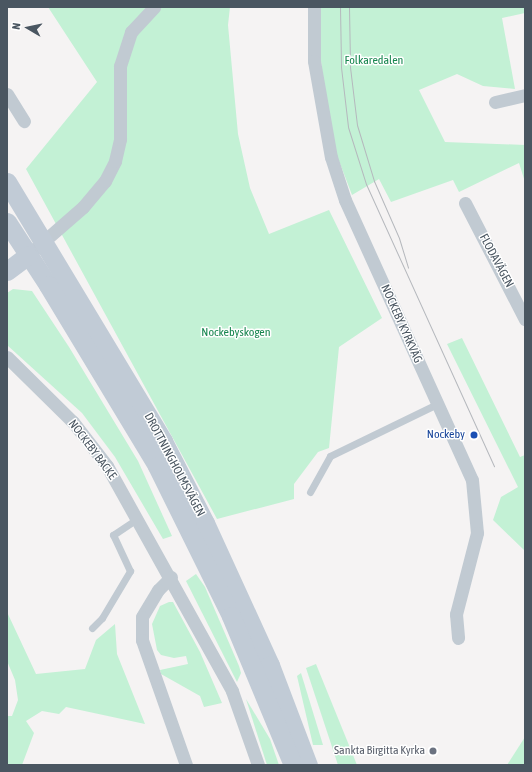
<!DOCTYPE html>
<meta charset="utf-8">
<style>
body{margin:0}
#map{position:relative;width:532px;height:772px;overflow:hidden;background:#f5f3f3;font-family:"Asap Condensed",sans-serif}
div>[style]{position:absolute}
[style*='--x']{left:calc(var(--x)*1px);top:calc(var(--y)*1px);width:calc(var(--w)*1px);rotate:calc(var(--a)*1deg)}
.green>*{inset:0;background:#c3f1d5}
.lane>*{height:7px;margin:-3.5px;padding:0 3.5px;transform-origin:3.5px;border-radius:3.5px;background:#c1cad2}
.street>*{height:13px;margin:-6.5px;padding:0 6.5px;transform-origin:6.5px;border-radius:6.5px;background:#c1cad2}
.secondary>*{height:19px;margin:-9.5px;padding:0 9.5px;transform-origin:9.5px;border-radius:9.5px;background:#c1cbd6}
.tram>*{height:1px;margin:-0.5px;padding:0 0.5px;transform-origin:0.5px;border-radius:0.5px;background:#b5b8bd}
.dots>*{width:11px;height:11px;translate:-50% -50%;box-sizing:border-box;border:2px solid #fff;border-radius:50%}
span{translate:-50% -50%;white-space:nowrap;text-align:center;line-height:1.15;-webkit-text-stroke:3px #fff;paint-order:stroke}
.park-label{font-size:12px;color:#17864f}
.street-label{font-size:12px;color:#4a5661}
.transit-label{font-size:12px;color:#164399}
.right{translate:-100% -50%;text-align:right}
.worship-label{font-size:12px;color:#5b616d}
.frame{position:absolute;inset:0;border:8px solid #4a5661;pointer-events:none}
.north{position:absolute;left:8px;top:8px;width:40px;height:40px;-webkit-text-stroke:3px #fff;paint-order:stroke;rotate:279deg;font-size:11px;font-weight:700;line-height:16px;text-align:center;color:#4a5661}
.north::after{content:'';display:block;margin:auto;width:14px;height:18px;background:#4a5661;clip-path:polygon(50% 0,100% 100%,50% 72%,0 100%)}
</style>
<div id="map">
<div class="green">
<div style="clip-path:polygon(48px 7px,230px 7px,228px 25px,238px 134px,250px 188px,269px 234px,329px 210px,382px 318px,339px 347px,329px 448px,318px 452px,294px 484px,294px 499px,217px 519px,26px 169px,97px 82px)"></div>
<div style="clip-path:polygon(321px 7px,525px 7px,525px 13px,502px 18px,515px 89px,483px 86px,457px 74px,419px 90px,445px 142px,525px 145px,525px 182px,519px 163px,459px 192px,453px 180px,391px 202px,379px 179px,352px 195px,336px 153px,326px 105px,321px 61px)"></div>
<div style="clip-path:polygon(13px 289px,32px 291px,69px 347px,138px 461px,172px 536px,163px 539px,115px 457px,82px 413px,7px 345px,7px 293px)"></div>
<div style="clip-path:polygon(462px 338px,520px 457px,525px 455px,525px 551px,493px 520px,501px 497px,518px 487px,447px 344px)"></div>
<div style="clip-path:polygon(196px 574px,205px 587px,239px 666px,241px 673px,237px 682px,186px 581px)"></div>
<div style="clip-path:polygon(169px 602px,173px 602px,200px 652px,222px 703px,204px 707px,200px 696px,161px 674px,160px 670px,188px 664px,186px 656px,174px 658px,161px 655px,157px 650px,152px 624px,160px 606px)"></div>
<div style="clip-path:polygon(7px 612px,36px 674px,85px 669px,96px 640px,115px 624px,117px 654px,145px 724px,66px 707px,59px 714px,42px 711px,26px 721px,34px 733px,22px 765px,7px 765px,7px 716px,12px 716px,18px 700px,15px 680px,7px 661px)"></div>
<div style="clip-path:polygon(316px 664px,357px 765px,338px 765px,306px 668px)"></div>
<div style="clip-path:polygon(301px 673px,323px 745px,313px 745px,297px 676px)"></div>
<div style="clip-path:polygon(246px 699px,270px 739px,279px 765px,267px 765px)"></div>
<div style="clip-path:polygon(525px 737px,525px 765px,507px 765px)"></div>
</div>
<div class="lane">
<div style="--x:310;--y:492;--w:41;--a:-60.9"></div>
<div style="--x:330;--y:456;--w:119;--a:-25.9"></div>
<div style="--x:92;--y:628;--w:14;--a:-45"></div>
<div style="--x:102;--y:618;--w:55;--a:-59.2"></div>
<div style="--x:130;--y:571;--w:40;--a:-115"></div>
<div style="--x:113;--y:535;--w:29;--a:-34"></div>
</div>
<div class="street">
<div style="--x:314;--y:7;--w:54;--a:90"></div>
<div style="--x:314;--y:61;--w:97;--a:80"></div>
<div style="--x:331;--y:157;--w:45;--a:72"></div>
<div style="--x:345;--y:200;--w:307;--a:65.6"></div>
<div style="--x:472;--y:480;--w:53;--a:84.6"></div>
<div style="--x:477;--y:533;--w:84;--a:104.5"></div>
<div style="--x:456;--y:614;--w:24;--a:85"></div>
<div style="--x:7;--y:94;--w:32;--a:58"></div>
<div style="--x:495;--y:102;--w:31;--a:-13"></div>
<div style="--x:465;--y:203;--w:131;--a:62.7"></div>
<div style="--x:28;--y:255;--w:73;--a:-41.1"></div>
<div style="--x:83;--y:207;--w:34;--a:-50"></div>
<div style="--x:105;--y:181;--w:22;--a:-63"></div>
<div style="--x:115;--y:161;--w:23;--a:-77"></div>
<div style="--x:120;--y:139;--w:73;--a:-90"></div>
<div style="--x:120;--y:66;--w:36;--a:-72"></div>
<div style="--x:131;--y:32;--w:34;--a:-47"></div>
<div style="--x:7;--y:357;--w:93;--a:44.6"></div>
<div style="--x:73;--y:422;--w:56;--a:52.3"></div>
<div style="--x:107;--y:466;--w:257;--a:60.9"></div>
<div style="--x:232;--y:691;--w:78;--a:70.6"></div>
<div style="--x:171;--y:577;--w:18;--a:135"></div>
<div style="--x:158;--y:590;--w:31;--a:121"></div>
<div style="--x:142;--y:617;--w:23;--a:90"></div>
<div style="--x:142;--y:640;--w:133;--a:70.6"></div>
</div>
<div class="secondary">
<div style="--x:7;--y:182;--w:302;--a:58.9"></div>
<div style="--x:163;--y:441;--w:92;--a:62.9"></div>
<div style="--x:205;--y:523;--w:156;--a:65.4"></div>
<div style="--x:270;--y:665;--w:107;--a:69.2"></div>
<div style="--x:7;--y:222;--w:75;--a:56.9"></div>
<div style="--x:48;--y:285;--w:211;--a:58.9"></div>
<div style="--x:157;--y:466;--w:167;--a:63.7"></div>
<div style="--x:231;--y:616;--w:161;--a:67.4"></div>
<div style="--x:7;--y:271;--w:26;--a:-37"></div>
</div>
<div class="tram">
<div style="--x:340;--y:7;--w:60;--a:89"></div>
<div style="--x:341;--y:67;--w:60;--a:83.3"></div>
<div style="--x:348;--y:127;--w:60;--a:72.5"></div>
<div style="--x:366;--y:184;--w:310;--a:65.6"></div>
<div style="--x:349;--y:7;--w:60;--a:89"></div>
<div style="--x:350;--y:67;--w:58;--a:83.1"></div>
<div style="--x:357;--y:125;--w:59;--a:73.1"></div>
<div style="--x:374;--y:181;--w:62;--a:66.3"></div>
<div style="--x:399;--y:238;--w:31;--a:73"></div>
</div>
<div class="dots">
<div style="left:474px;top:435px;background:#1a4fb4"></div>
<div style="left:433px;top:751px;background:#6b7280"></div>
</div>
<div class="park-label">
<span style="left:374px;top:61px">Folkaredalen</span>
<span style="left:236px;top:333px">Nockebyskogen</span>
</div>
<div class="street-label">
<span style="left:496px;top:261px;rotate:62deg">FLODAVÄGEN</span>
<span style="left:401px;top:324px;rotate:66deg">NOCKEBY KYRKVÄG</span>
<span style="left:92px;top:450px;rotate:53deg">NOCKEBY BACKE</span>
<span style="left:174px;top:465px;rotate:62deg">DROTTNINGHOLMSVÄGEN</span>
</div>
<div class="transit-label">
<span class="right" style="left:465px;top:435px">Nockeby</span>
</div>
<div class="worship-label">
<span class="right" style="left:425px;top:751px">Sankta Birgitta Kyrka</span>
</div>
<div class="frame"></div>
<div class="north">N</div>
</div>
